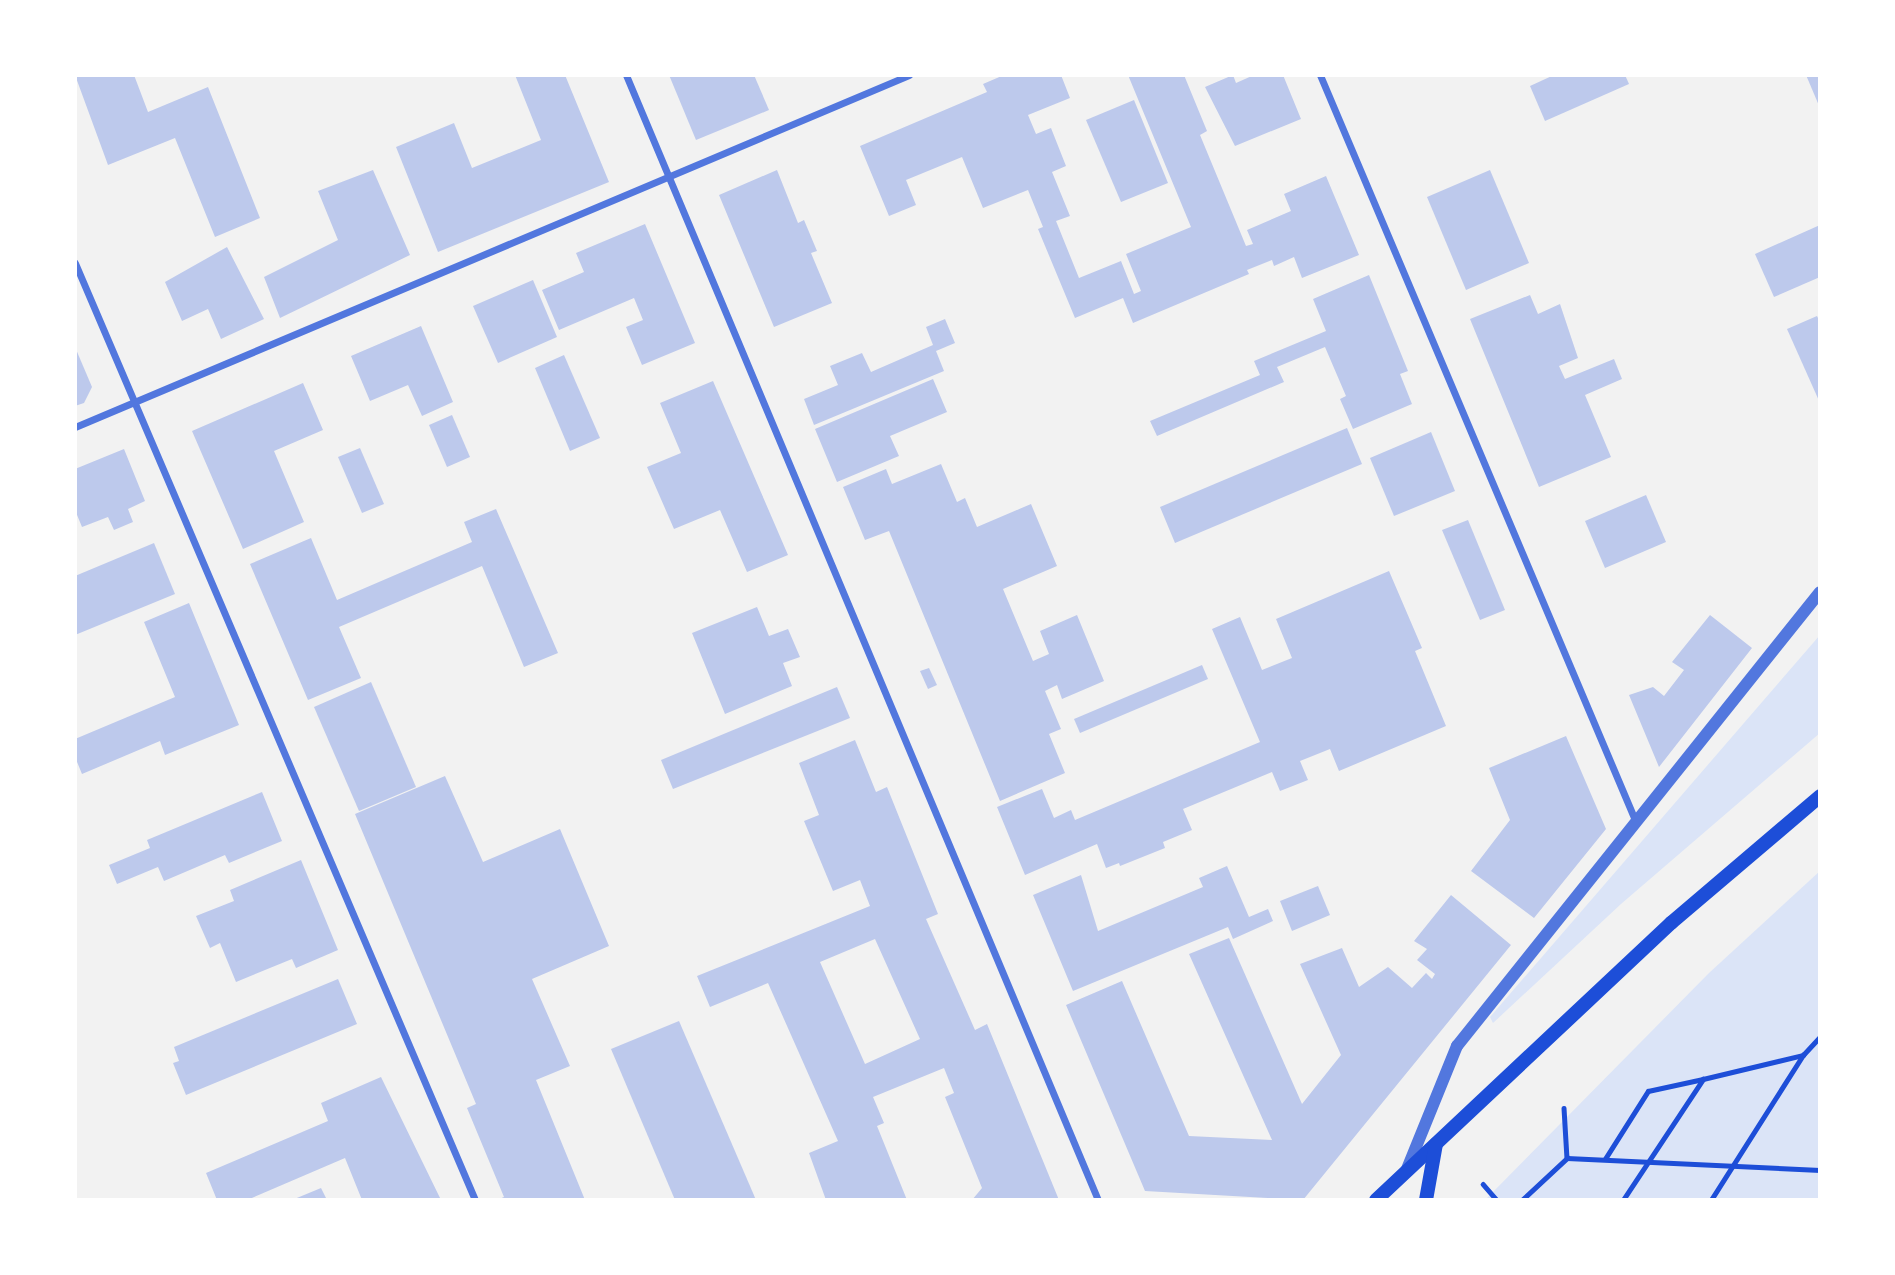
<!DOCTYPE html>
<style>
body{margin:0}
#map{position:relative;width:1895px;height:1275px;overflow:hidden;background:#f2f2f2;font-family:"Sofia Sans Condensed",sans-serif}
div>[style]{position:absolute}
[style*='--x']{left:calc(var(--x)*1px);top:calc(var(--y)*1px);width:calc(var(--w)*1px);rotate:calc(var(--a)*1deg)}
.green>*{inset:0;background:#dbe4f7}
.building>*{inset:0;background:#bdc9ec}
.path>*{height:4.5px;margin:-2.25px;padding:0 2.25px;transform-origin:2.25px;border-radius:2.25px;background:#1d4ed8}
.minor>*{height:7px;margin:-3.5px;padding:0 3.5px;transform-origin:3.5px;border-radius:3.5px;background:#5277de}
.tertiary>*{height:12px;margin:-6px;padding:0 6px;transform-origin:6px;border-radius:6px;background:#5277de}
.secondary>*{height:14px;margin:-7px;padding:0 7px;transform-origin:7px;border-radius:7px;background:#1d4ed8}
span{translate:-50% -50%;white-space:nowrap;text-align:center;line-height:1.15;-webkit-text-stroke:5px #fff;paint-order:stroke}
.frame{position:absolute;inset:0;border:77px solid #fff;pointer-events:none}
</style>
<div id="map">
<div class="green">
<div style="clip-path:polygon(1820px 635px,1820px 733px,1621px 904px,1493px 1023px,1490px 1017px)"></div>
<div style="clip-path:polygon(1820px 871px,1820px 1200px,1485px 1200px,1709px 973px)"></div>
</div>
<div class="building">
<div style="clip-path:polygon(75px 75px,134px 75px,148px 112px,208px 87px,260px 218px,215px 237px,175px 138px,108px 165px)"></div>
<div style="clip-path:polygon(515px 75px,565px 75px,609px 182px,438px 252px,396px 147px,454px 123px,472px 168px,541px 140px)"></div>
<div style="clip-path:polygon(669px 75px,754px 75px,769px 110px,696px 140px)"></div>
<div style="clip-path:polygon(1004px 75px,1061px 75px,1070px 98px,1028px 115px,1036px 134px,1051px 128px,1066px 166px,1052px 172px,1070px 216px,1056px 221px,1079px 278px,1121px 261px,1134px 294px,1141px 291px,1126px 254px,1191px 227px,1128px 75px,1184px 75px,1207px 131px,1200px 135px,1246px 246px,1253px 244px,1247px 230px,1291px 211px,1284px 194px,1326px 176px,1359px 255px,1302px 278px,1294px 257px,1274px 266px,1272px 260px,1247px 270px,1249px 274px,1133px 323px,1123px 298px,1075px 318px,1038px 229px,1043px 227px,1028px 190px,983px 208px,962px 157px,906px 180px,916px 205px,889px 216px,860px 146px,987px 92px,983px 84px)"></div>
<div style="clip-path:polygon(1233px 75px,1236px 83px,1254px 75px,1283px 75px,1301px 119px,1235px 146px,1205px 87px)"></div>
<div style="clip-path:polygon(1554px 75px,1625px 75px,1629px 84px,1545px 121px,1530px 86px)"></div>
<div style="clip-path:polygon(1806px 75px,1820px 75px,1820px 108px)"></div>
<div style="clip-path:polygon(1134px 100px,1168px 183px,1121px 202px,1086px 120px)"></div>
<div style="clip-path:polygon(373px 170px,410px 255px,280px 318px,264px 277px,338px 240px,318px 191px)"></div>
<div style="clip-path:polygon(777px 170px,798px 223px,804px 220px,817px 251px,811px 253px,832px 303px,774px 327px,719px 195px)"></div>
<div style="clip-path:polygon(1490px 170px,1529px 263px,1466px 290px,1427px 197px)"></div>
<div style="clip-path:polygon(645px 224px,695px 343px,642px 365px,626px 327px,643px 320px,634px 298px,559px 330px,542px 290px,584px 272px,576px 253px)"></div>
<div style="clip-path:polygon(1820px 225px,1820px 277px,1774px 297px,1755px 254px)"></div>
<div style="clip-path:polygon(227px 247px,264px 319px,221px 339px,208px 309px,182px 321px,165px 282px)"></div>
<div style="clip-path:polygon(1369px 275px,1408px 371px,1400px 374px,1412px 404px,1353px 429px,1340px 399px,1346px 396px,1325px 347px,1277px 367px,1284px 382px,1157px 436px,1150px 421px,1260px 375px,1254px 361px,1326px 331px,1313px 299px)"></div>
<div style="clip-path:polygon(533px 280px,557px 337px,498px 363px,473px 306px)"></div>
<div style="clip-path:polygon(1530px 295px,1538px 314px,1560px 304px,1578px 358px,1559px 366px,1565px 379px,1614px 359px,1622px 379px,1585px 395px,1611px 457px,1539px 487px,1470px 319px)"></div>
<div style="clip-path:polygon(1817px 316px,1820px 322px,1820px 403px,1787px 329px)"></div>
<div style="clip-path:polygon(945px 319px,955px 343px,936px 351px,944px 371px,814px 425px,804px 399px,838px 385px,830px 366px,862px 353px,871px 372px,933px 345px,926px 327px)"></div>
<div style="clip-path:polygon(421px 326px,453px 402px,422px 416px,408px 385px,370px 401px,351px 356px)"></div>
<div style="clip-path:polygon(75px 347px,92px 387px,84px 403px,75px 406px)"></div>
<div style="clip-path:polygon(564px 355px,600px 438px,570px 451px,535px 368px)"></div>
<div style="clip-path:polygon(933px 379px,947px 412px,890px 436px,899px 456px,837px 482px,815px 429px)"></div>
<div style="clip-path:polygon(713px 381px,788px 555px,747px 572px,720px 510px,674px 529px,647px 467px,681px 453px,660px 403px)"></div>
<div style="clip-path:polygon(303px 383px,323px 430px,274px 451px,304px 522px,243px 549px,192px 431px)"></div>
<div style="clip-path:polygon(452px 415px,470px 457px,447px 467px,429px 425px)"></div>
<div style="clip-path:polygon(1347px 428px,1362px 464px,1175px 543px,1160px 507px)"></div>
<div style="clip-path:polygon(1431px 432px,1455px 491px,1394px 516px,1370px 458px)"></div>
<div style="clip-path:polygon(360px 448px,384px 504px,362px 513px,338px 457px)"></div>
<div style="clip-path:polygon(124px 449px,145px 501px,128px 509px,133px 522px,114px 530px,108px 517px,82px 527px,75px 510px,75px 469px)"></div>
<div style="clip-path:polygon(941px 464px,957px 502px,965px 498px,977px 527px,1031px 504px,1057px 566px,1003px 589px,1033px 661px,1049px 654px,1040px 631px,1077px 615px,1104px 681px,1062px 699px,1057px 685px,1045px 691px,1061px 729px,1049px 734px,1065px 773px,1000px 801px,889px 531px,865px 540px,843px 487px,886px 469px,892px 484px)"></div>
<div style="clip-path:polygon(1646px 495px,1666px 542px,1605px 568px,1585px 521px)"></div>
<div style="clip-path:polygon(496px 509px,558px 653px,524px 667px,482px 566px,339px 627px,361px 678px,308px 700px,250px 564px,311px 538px,337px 600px,472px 542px,464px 522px)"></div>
<div style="clip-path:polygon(1468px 520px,1505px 610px,1480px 620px,1442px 530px)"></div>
<div style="clip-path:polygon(154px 543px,175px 594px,75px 635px,75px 576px)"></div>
<div style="clip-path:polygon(1389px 571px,1422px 648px,1415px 651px,1446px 726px,1339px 771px,1330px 749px,1300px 761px,1308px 780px,1280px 791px,1272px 772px,1183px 809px,1192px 830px,1163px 842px,1165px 848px,1120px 866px,1119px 863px,1106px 868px,1097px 844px,1025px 875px,997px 807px,1042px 789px,1054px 818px,1071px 810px,1075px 820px,1260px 742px,1212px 629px,1240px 617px,1262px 670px,1292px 658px,1276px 619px)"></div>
<div style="clip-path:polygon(189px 603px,239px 725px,165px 755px,160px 741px,82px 774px,75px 757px,75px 739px,175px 697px,144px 622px)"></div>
<div style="clip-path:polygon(757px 607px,769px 636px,788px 629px,800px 657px,783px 663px,792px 686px,725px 714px,692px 633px)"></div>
<div style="clip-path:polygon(1710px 615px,1752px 648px,1659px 767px,1629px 695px,1653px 687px,1664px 696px,1684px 670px,1672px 662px)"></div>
<div style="clip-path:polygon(1202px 665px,1208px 679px,1080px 733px,1074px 719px)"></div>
<div style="clip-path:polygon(929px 668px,937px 685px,928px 689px,920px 671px)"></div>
<div style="clip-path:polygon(371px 682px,416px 787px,359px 811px,314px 707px)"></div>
<div style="clip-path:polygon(837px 687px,850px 718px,673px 789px,661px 760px)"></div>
<div style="clip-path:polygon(1566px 736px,1606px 829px,1534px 918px,1471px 871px,1510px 820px,1489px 768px)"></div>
<div style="clip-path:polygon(evenodd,855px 740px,876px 792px,887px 787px,938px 914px,926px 919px,975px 1030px,987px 1024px,1059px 1200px,972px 1200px,982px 1188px,945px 1097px,954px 1093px,944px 1068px,873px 1097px,884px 1123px,877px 1126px,907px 1200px,826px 1200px,809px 1153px,838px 1141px,768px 983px,710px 1007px,697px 976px,870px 906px,860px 880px,833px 891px,804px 821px,819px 815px,799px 763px,855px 740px,875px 939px,920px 1039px,865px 1064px,820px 962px,875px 939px)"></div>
<div style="clip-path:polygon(445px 776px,483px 862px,560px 829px,609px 946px,532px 979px,570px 1066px,536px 1080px,585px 1200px,497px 1200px,504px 1197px,467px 1108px,476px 1104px,355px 814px)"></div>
<div style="clip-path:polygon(262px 792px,282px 841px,229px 863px,225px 855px,164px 881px,158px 867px,117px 884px,109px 865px,150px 848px,147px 840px)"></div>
<div style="clip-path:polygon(301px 860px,338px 950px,296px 968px,292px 959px,236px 982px,220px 943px,210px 948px,196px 916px,234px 901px,230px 890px)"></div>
<div style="clip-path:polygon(1227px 866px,1249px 917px,1268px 909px,1273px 921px,1233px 939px,1228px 927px,1073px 991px,1033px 895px,1081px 875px,1098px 931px,1203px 887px,1199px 878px)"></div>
<div style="clip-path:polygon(1318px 886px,1330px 915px,1292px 931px,1280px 901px)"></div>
<div style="clip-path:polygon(1451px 895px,1511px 945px,1303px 1200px,1145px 1191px,1066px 1005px,1122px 981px,1189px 1136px,1272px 1140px,1189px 954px,1229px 938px,1302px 1104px,1341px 1055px,1300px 964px,1342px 948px,1359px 987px,1388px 967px,1412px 988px,1426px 973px,1432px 979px,1435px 974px,1417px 960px,1427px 949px,1414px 941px)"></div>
<div style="clip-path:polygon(338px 979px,357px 1024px,186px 1095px,173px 1063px,179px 1061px,174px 1047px)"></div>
<div style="clip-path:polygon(679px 1021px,756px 1200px,675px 1200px,611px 1049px)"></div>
<div style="clip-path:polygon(381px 1077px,441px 1200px,362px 1200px,345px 1158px,247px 1200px,217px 1200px,206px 1173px,328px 1121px,321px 1103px)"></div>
<div style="clip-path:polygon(321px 1188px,327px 1200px,292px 1200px)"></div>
</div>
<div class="path">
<div style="--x:1564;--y:1108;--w:50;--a:86.6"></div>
<div style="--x:1605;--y:1159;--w:80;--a:-57.7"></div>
<div style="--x:1648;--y:1091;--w:56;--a:-12.3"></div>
<div style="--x:1483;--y:1184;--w:21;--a:49"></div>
<div style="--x:1522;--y:1200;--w:62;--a:-43"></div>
<div style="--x:1567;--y:1158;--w:253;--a:2.7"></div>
<div style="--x:1623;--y:1200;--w:145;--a:-56.5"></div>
<div style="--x:1703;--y:1079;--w:103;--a:-13.5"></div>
<div style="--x:1803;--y:1055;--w:25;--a:-47"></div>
<div style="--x:1711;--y:1200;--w:172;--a:-57.6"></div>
</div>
<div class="minor">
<div style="--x:626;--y:75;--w:1220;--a:67.24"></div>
<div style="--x:1320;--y:75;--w:809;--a:67.08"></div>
<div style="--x:75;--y:263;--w:1019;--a:66.88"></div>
<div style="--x:75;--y:427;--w:905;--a:-22.88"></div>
</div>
<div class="tertiary">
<div style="--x:1407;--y:1169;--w:133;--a:-67.9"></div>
<div style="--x:1457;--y:1046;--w:581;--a:-51.36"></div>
</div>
<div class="secondary">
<div style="--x:1376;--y:1200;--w:405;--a:-43.2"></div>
<div style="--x:1671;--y:923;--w:196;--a:-40.4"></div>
<div style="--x:1426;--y:1200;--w:57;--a:-79.9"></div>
</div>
<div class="frame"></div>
</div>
